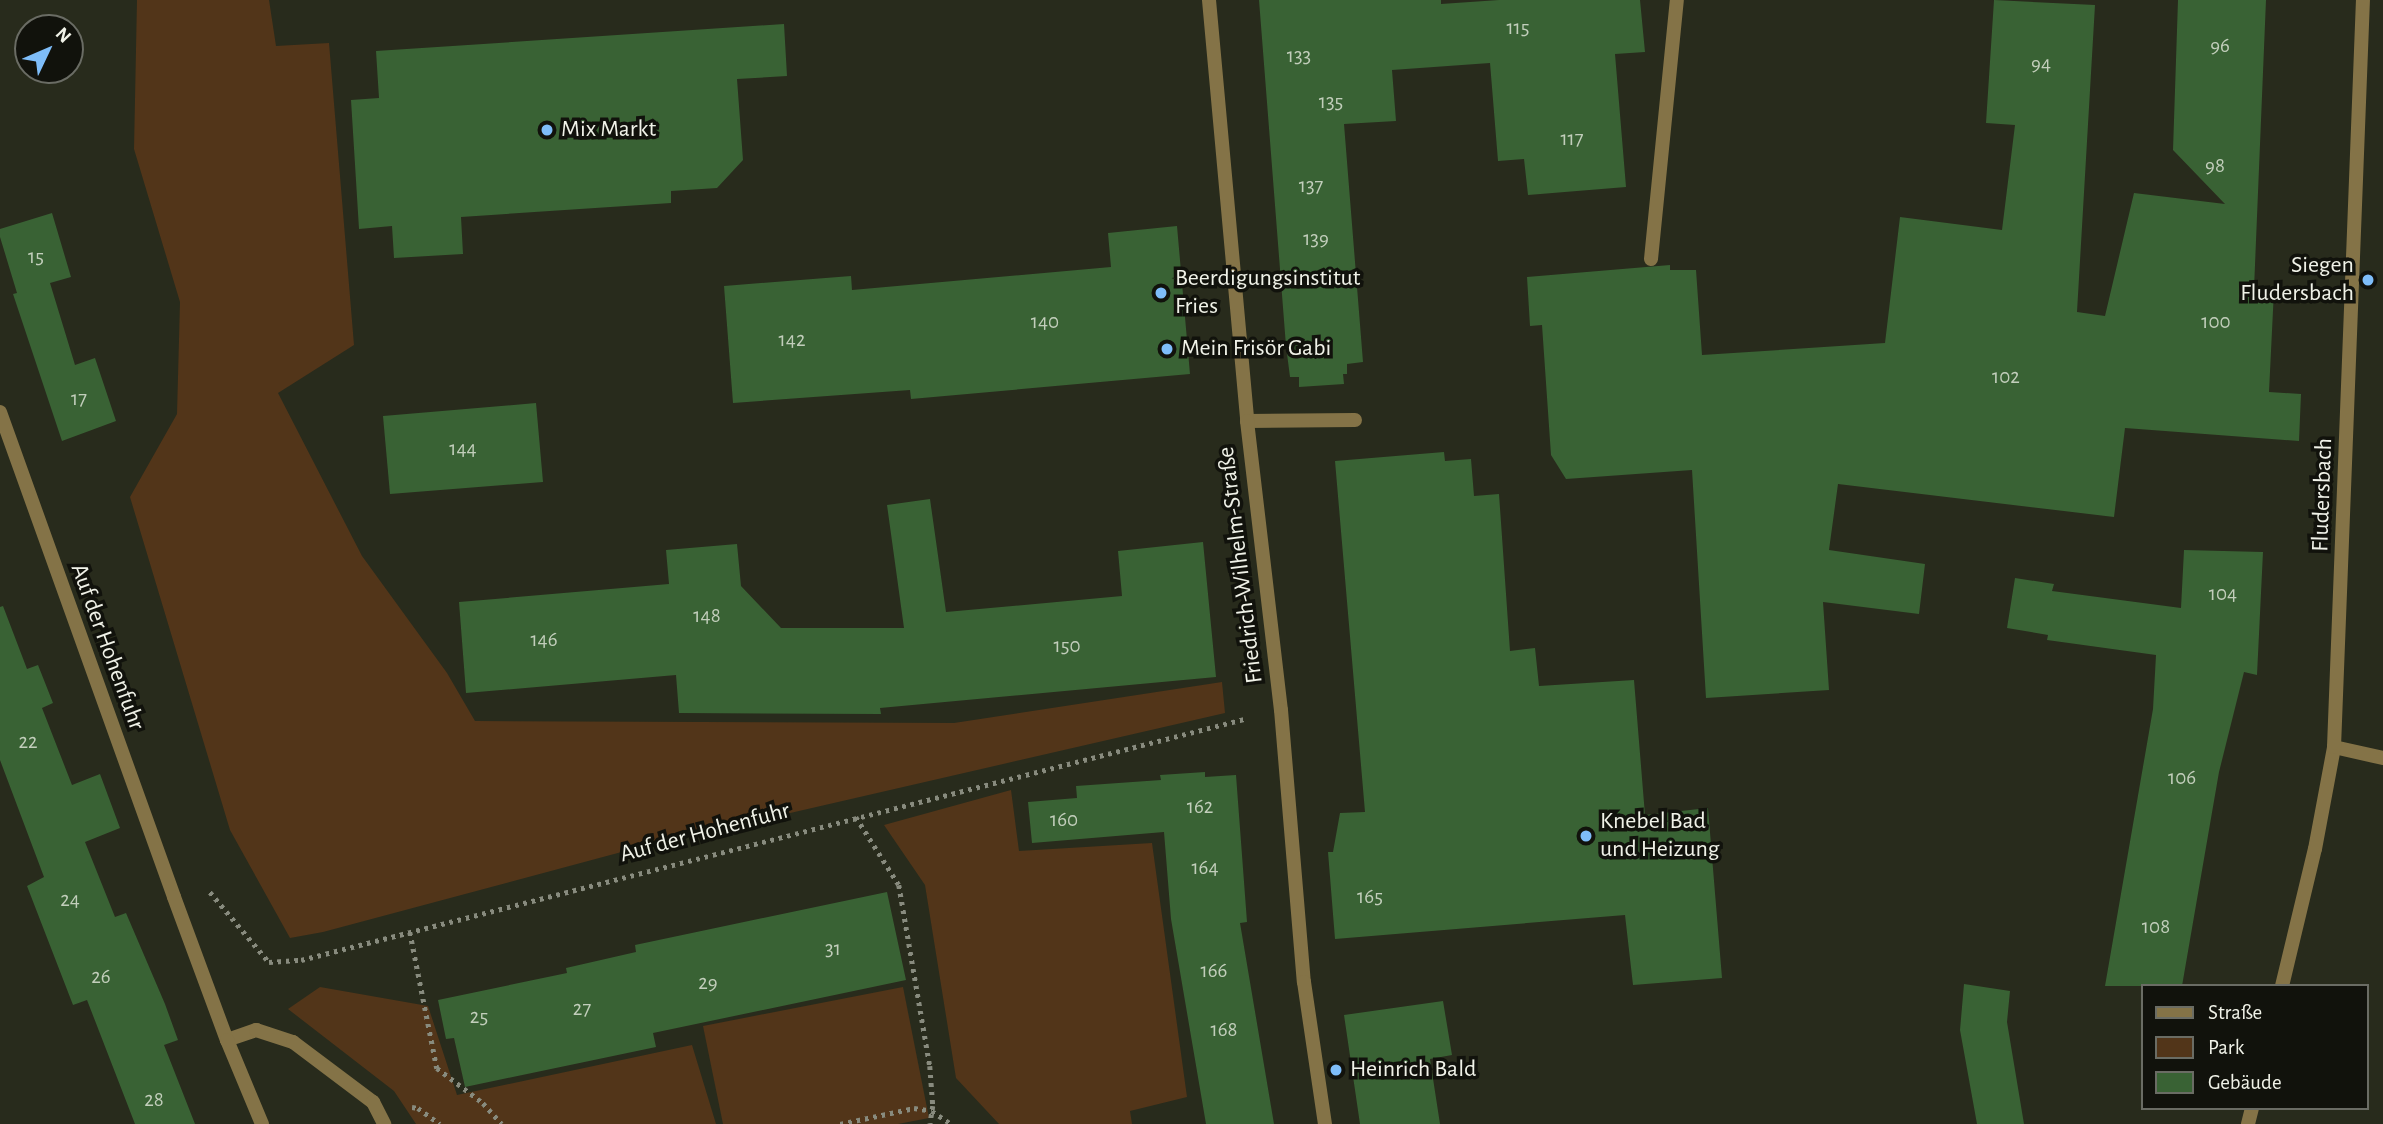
<!DOCTYPE html>
<meta charset="utf-8">
<style>
body{margin:0}
#map{position:relative;width:2383px;height:1124px;overflow:hidden;background:#282b1c;font-family:"Alegreya Sans",sans-serif}
div>[style]{position:absolute}
[style*='--x']{left:calc(var(--x)*1px);top:calc(var(--y)*1px);width:calc(var(--w)*1px);rotate:calc(var(--a)*1deg)}
.green>*{inset:0;background:#523519}
.building>*{inset:0;background:#396234}
.path>*{height:4.5px;margin-top:-2.25px;transform-origin:0;background:repeating-linear-gradient(90deg,#888b7e 0 3.5px,transparent 0 8.5px)}
.service>*{height:14px;margin:-7px;padding:0 7px;transform-origin:7px;border-radius:7px;background:#847347}
.minor>*{height:14px;margin:-7px;padding:0 7px;transform-origin:7px;border-radius:7px;background:#847347}
.dots>*{width:19px;height:19px;translate:-50% -50%;box-sizing:border-box;border:4px solid #11120c;border-radius:50%}
span{translate:-50% -50%;white-space:nowrap;text-align:center;line-height:1.15;-webkit-text-stroke:7px #11120c;paint-order:stroke}
.number-label{font-size:21px;color:#c2cebb}
.number-label span{-webkit-text-stroke-width:0}
.poi-label{font-size:24px;color:#f0f2e8}
.left{translate:0 -50%;text-align:left}
.right{translate:-100% -50%;text-align:right}
.street-label{font-size:24px;color:#f0f2e8}
.legend{position:absolute;left:2141px;top:984px;width:228px;height:126px;box-sizing:border-box;background:#11120c;border:2px solid #6a6c64;margin:0;padding:9px 12px;list-style:none;font-size:21px;color:#f0f2e8}
.legend li{display:flex;align-items:center;gap:14px;height:35px}
.legend b{width:35px;border:2px solid #6a6c64}
.north{position:absolute;left:14px;top:14px;width:70px;height:70px;box-sizing:border-box;background:#11120c;border:2px solid #6a6c64;border-radius:50%;rotate:46deg;font-size:19px;font-weight:700;line-height:28px;text-align:center;color:#f0f2e8}
.north::after{content:'';display:block;margin:auto;width:24px;height:32px;background:#7ebdf9;clip-path:polygon(50% 0,100% 100%,50% 72%,0 100%)}
</style>
<div id="map">
<div class="green">
<div style="clip-path:polygon(137px 0,269px 0,276px 46px,329px 43px,354px 345px,278px 393px,362px 556px,447px 673px,475px 721px,954px 723px,1222px 682px,1225px 713px,629px 850px,323px 932px,290px 938px,230px 830px,130px 497px,177px 414px,180px 302px,134px 149px)"></div>
<div style="clip-path:polygon(1011px 790px,1019px 851px,1152px 843px,1187px 1097px,1130px 1111px,1132px 1124px,999px 1124px,956px 1078px,925px 885px,884px 825px)"></div>
<div style="clip-path:polygon(320px 987px,428px 1006px,457px 1095px,692px 1045px,716px 1124px,416px 1124px,394px 1091px,288px 1009px)"></div>
<div style="clip-path:polygon(903px 987px,929px 1118px,898px 1124px,723px 1124px,703px 1026px)"></div>
</div>
<div class="building">
<div style="clip-path:polygon(1259px 0,1441px 0,1441px 4px,1499px 0,1640px 0,1645px 52px,1615px 54px,1626px 187px,1528px 195px,1524px 159px,1498px 161px,1490px 63px,1392px 70px,1396px 121px,1344px 124px,1363px 362px,1347px 364px,1347px 374px,1343px 374px,1344px 384px,1299px 387px,1299px 377px,1290px 377px,1286px 346px)"></div>
<div style="clip-path:polygon(1994px 0,2095px 5px,2077px 312px,2105px 316px,2134px 193px,2225px 204px,2173px 150px,2178px 0,2266px 0,2254px 289px,2274px 290px,2269px 392px,2301px 394px,2299px 441px,2125px 428px,2114px 517px,1838px 484px,1829px 550px,1925px 564px,1919px 614px,1823px 602px,1829px 690px,1706px 698px,1692px 470px,1566px 479px,1551px 455px,1542px 325px,1530px 326px,1527px 277px,1670px 265px,1670px 270px,1696px 270px,1702px 355px,1885px 343px,1900px 217px,2002px 230px,2015px 125px,1986px 123px)"></div>
<div style="clip-path:polygon(784px 24px,787px 76px,737px 79px,743px 160px,717px 188px,671px 191px,671px 203px,461px 217px,463px 254px,394px 258px,392px 226px,359px 229px,351px 100px,379px 98px,376px 51px)"></div>
<div style="clip-path:polygon(52px 213px,71px 277px,50px 283px,75px 365px,95px 358px,116px 421px,62px 441px,13px 294px,17px 293px,0 237px,0 229px)"></div>
<div style="clip-path:polygon(1177px 226px,1190px 374px,911px 399px,910px 390px,733px 403px,724px 286px,851px 276px,852px 290px,1111px 267px,1108px 233px)"></div>
<div style="clip-path:polygon(536px 403px,543px 482px,390px 494px,383px 416px)"></div>
<div style="clip-path:polygon(1444px 452px,1445px 461px,1471px 459px,1474px 496px,1499px 494px,1510px 651px,1535px 648px,1539px 686px,1634px 680px,1645px 815px,1708px 808px,1722px 978px,1633px 985px,1625px 915px,1335px 939px,1328px 852px,1333px 852px,1340px 813px,1365px 812px,1335px 461px)"></div>
<div style="clip-path:polygon(930px 499px,946px 612px,1122px 596px,1118px 551px,1203px 542px,1216px 677px,880px 708px,881px 714px,679px 713px,676px 675px,466px 693px,459px 602px,669px 584px,666px 550px,737px 544px,741px 586px,781px 628px,904px 628px,887px 505px)"></div>
<div style="clip-path:polygon(2184px 550px,2263px 552px,2257px 675px,2244px 672px,2219px 772px,2182px 986px,2105px 986px,2153px 709px,2156px 655px,2047px 640px,2048px 635px,2007px 628px,2015px 578px,2054px 584px,2052px 591px,2181px 608px)"></div>
<div style="clip-path:polygon(3px 606px,27px 669px,38px 665px,53px 703px,42px 708px,72px 785px,100px 774px,120px 828px,85px 842px,115px 917px,126px 913px,165px 1004px,178px 1040px,164px 1045px,195px 1124px,135px 1124px,87px 1000px,73px 1005px,27px 886px,44px 877px,0 760px,0 607px)"></div>
<div style="clip-path:polygon(1205px 772px,1205px 777px,1236px 775px,1247px 922px,1240px 923px,1274px 1124px,1206px 1124px,1171px 919px,1164px 832px,1032px 843px,1028px 802px,1077px 798px,1076px 786px,1161px 780px,1160px 775px)"></div>
<div style="clip-path:polygon(887px 892px,906px 980px,653px 1033px,656px 1047px,465px 1087px,454px 1038px,446px 1039px,438px 1000px,567px 973px,566px 968px,636px 952px,635px 945px)"></div>
<div style="clip-path:polygon(1964px 984px,2010px 991px,2007px 1022px,2024px 1124px,1977px 1124px,1960px 1030px)"></div>
<div style="clip-path:polygon(1443px 1001px,1452px 1055px,1430px 1059px,1440px 1124px,1360px 1124px,1344px 1015px)"></div>
</div>
<div class="path">
<div style="--x:856;--y:817;--w:80;--a:57.7"></div>
<div style="--x:899;--y:885;--w:184;--a:80.3"></div>
<div style="--x:930;--y:1066;--w:40;--a:85.7"></div>
<div style="--x:933;--y:1106;--w:18;--a:99"></div>
<div style="--x:210;--y:892;--w:92;--a:49.9"></div>
<div style="--x:269;--y:962;--w:32;--a:-4"></div>
<div style="--x:301;--y:960;--w:977;--a:-14.33"></div>
<div style="--x:410;--y:932;--w:139;--a:78.8"></div>
<div style="--x:437;--y:1068;--w:58;--a:37.3"></div>
<div style="--x:483;--y:1103;--w:28;--a:48"></div>
<div style="--x:412;--y:1107;--w:6;--a:9"></div>
<div style="--x:418;--y:1108;--w:27;--a:36"></div>
<div style="--x:840;--y:1124;--w:76;--a:-12.2"></div>
<div style="--x:914;--y:1108;--w:18;--a:9"></div>
<div style="--x:932;--y:1111;--w:23;--a:34"></div>
</div>
<div class="service">
<div style="--x:1651;--y:259;--w:260;--a:-84.3"></div>
<div style="--x:1247;--y:421;--w:108;--a:-0.5"></div>
<div style="--x:227;--y:1040;--w:31;--a:-19"></div>
<div style="--x:256;--y:1030;--w:39;--a:18"></div>
<div style="--x:293;--y:1042;--w:100;--a:36.9"></div>
<div style="--x:373;--y:1102;--w:25;--a:63"></div>
</div>
<div class="minor">
<div style="--x:1209;--y:0;--w:423;--a:84.8"></div>
<div style="--x:1247;--y:421;--w:291;--a:83.3"></div>
<div style="--x:1281;--y:710;--w:273;--a:85.2"></div>
<div style="--x:1304;--y:982;--w:144;--a:81.6"></div>
<div style="--x:0;--y:412;--w:515;--a:70.26"></div>
<div style="--x:174;--y:897;--w:153;--a:69.7"></div>
<div style="--x:227;--y:1040;--w:91;--a:67.4"></div>
<div style="--x:2334;--y:747;--w:50;--a:12.7"></div>
<div style="--x:2282;--y:986;--w:141;--a:-76.5"></div>
<div style="--x:2315;--y:849;--w:104;--a:-79.4"></div>
<div style="--x:2334;--y:747;--w:748;--a:-87.78"></div>
<div style="--x:2248;--y:1124;--w:16;--a:-76"></div>
</div>
<div class="dots">
<div style="left:547px;top:130px;background:#7ebdf9"></div>
<div style="left:2368px;top:280px;background:#7ebdf9"></div>
<div style="left:1161px;top:293px;background:#7ebdf9"></div>
<div style="left:1167px;top:349px;background:#7ebdf9"></div>
<div style="left:1586px;top:836px;background:#7ebdf9"></div>
<div style="left:1336px;top:1070px;background:#7ebdf9"></div>
</div>
<div class="number-label">
<span style="left:1518px;top:28px">115</span>
<span style="left:2220px;top:46px">96</span>
<span style="left:1299px;top:56px">133</span>
<span style="left:2041px;top:64px">94</span>
<span style="left:1331px;top:102px">135</span>
<span style="left:1572px;top:139px">117</span>
<span style="left:2215px;top:166px">98</span>
<span style="left:1311px;top:186px">137</span>
<span style="left:1316px;top:239px">139</span>
<span style="left:36px;top:257px">15</span>
<span style="left:1045px;top:322px">140</span>
<span style="left:2216px;top:322px">100</span>
<span style="left:792px;top:340px">142</span>
<span style="left:2006px;top:377px">102</span>
<span style="left:79px;top:399px">17</span>
<span style="left:463px;top:449px">144</span>
<span style="left:2223px;top:594px">104</span>
<span style="left:707px;top:616px">148</span>
<span style="left:544px;top:640px">146</span>
<span style="left:1067px;top:646px">150</span>
<span style="left:28px;top:742px">22</span>
<span style="left:2182px;top:778px">106</span>
<span style="left:1200px;top:807px">162</span>
<span style="left:1064px;top:820px">160</span>
<span style="left:1205px;top:868px">164</span>
<span style="left:1370px;top:897px">165</span>
<span style="left:70px;top:900px">24</span>
<span style="left:2156px;top:927px">108</span>
<span style="left:833px;top:949px">31</span>
<span style="left:1214px;top:971px">166</span>
<span style="left:101px;top:977px">26</span>
<span style="left:708px;top:983px">29</span>
<span style="left:582px;top:1009px">27</span>
<span style="left:479px;top:1017px">25</span>
<span style="left:1224px;top:1030px">168</span>
<span style="left:154px;top:1100px">28</span>
</div>
<div class="poi-label">
<span class="left" style="left:561px;top:130px">Mix Markt</span>
<span class="right" style="left:2354px;top:280px">Siegen<br>Fludersbach</span>
<span class="left" style="left:1175px;top:293px">Beerdigungsinstitut<br>Fries</span>
<span class="left" style="left:1181px;top:349px">Mein Frisör Gabi</span>
<span class="left" style="left:1600px;top:836px">Knebel Bad<br>und Heizung</span>
<span class="left" style="left:1350px;top:1070px">Heinrich Bald</span>
</div>
<div class="street-label">
<span style="left:2323px;top:495px;rotate:-88deg">Fludersbach</span>
<span style="left:1241px;top:565px;rotate:-97deg">Friedrich-Wilhelm-Straße</span>
<span style="left:107px;top:647px;rotate:70deg">Auf der Hohenfuhr</span>
<span style="left:705px;top:833px;rotate:-15deg">Auf der Hohenfuhr</span>
</div>
<ul class="legend">
<li><b style="height:9px;background:#847347"></b>Straße</li>
<li><b style="height:19px;background:#523519"></b>Park</li>
<li><b style="height:19px;background:#396234"></b>Gebäude</li>
</ul>
<div class="north">N</div>
</div>
